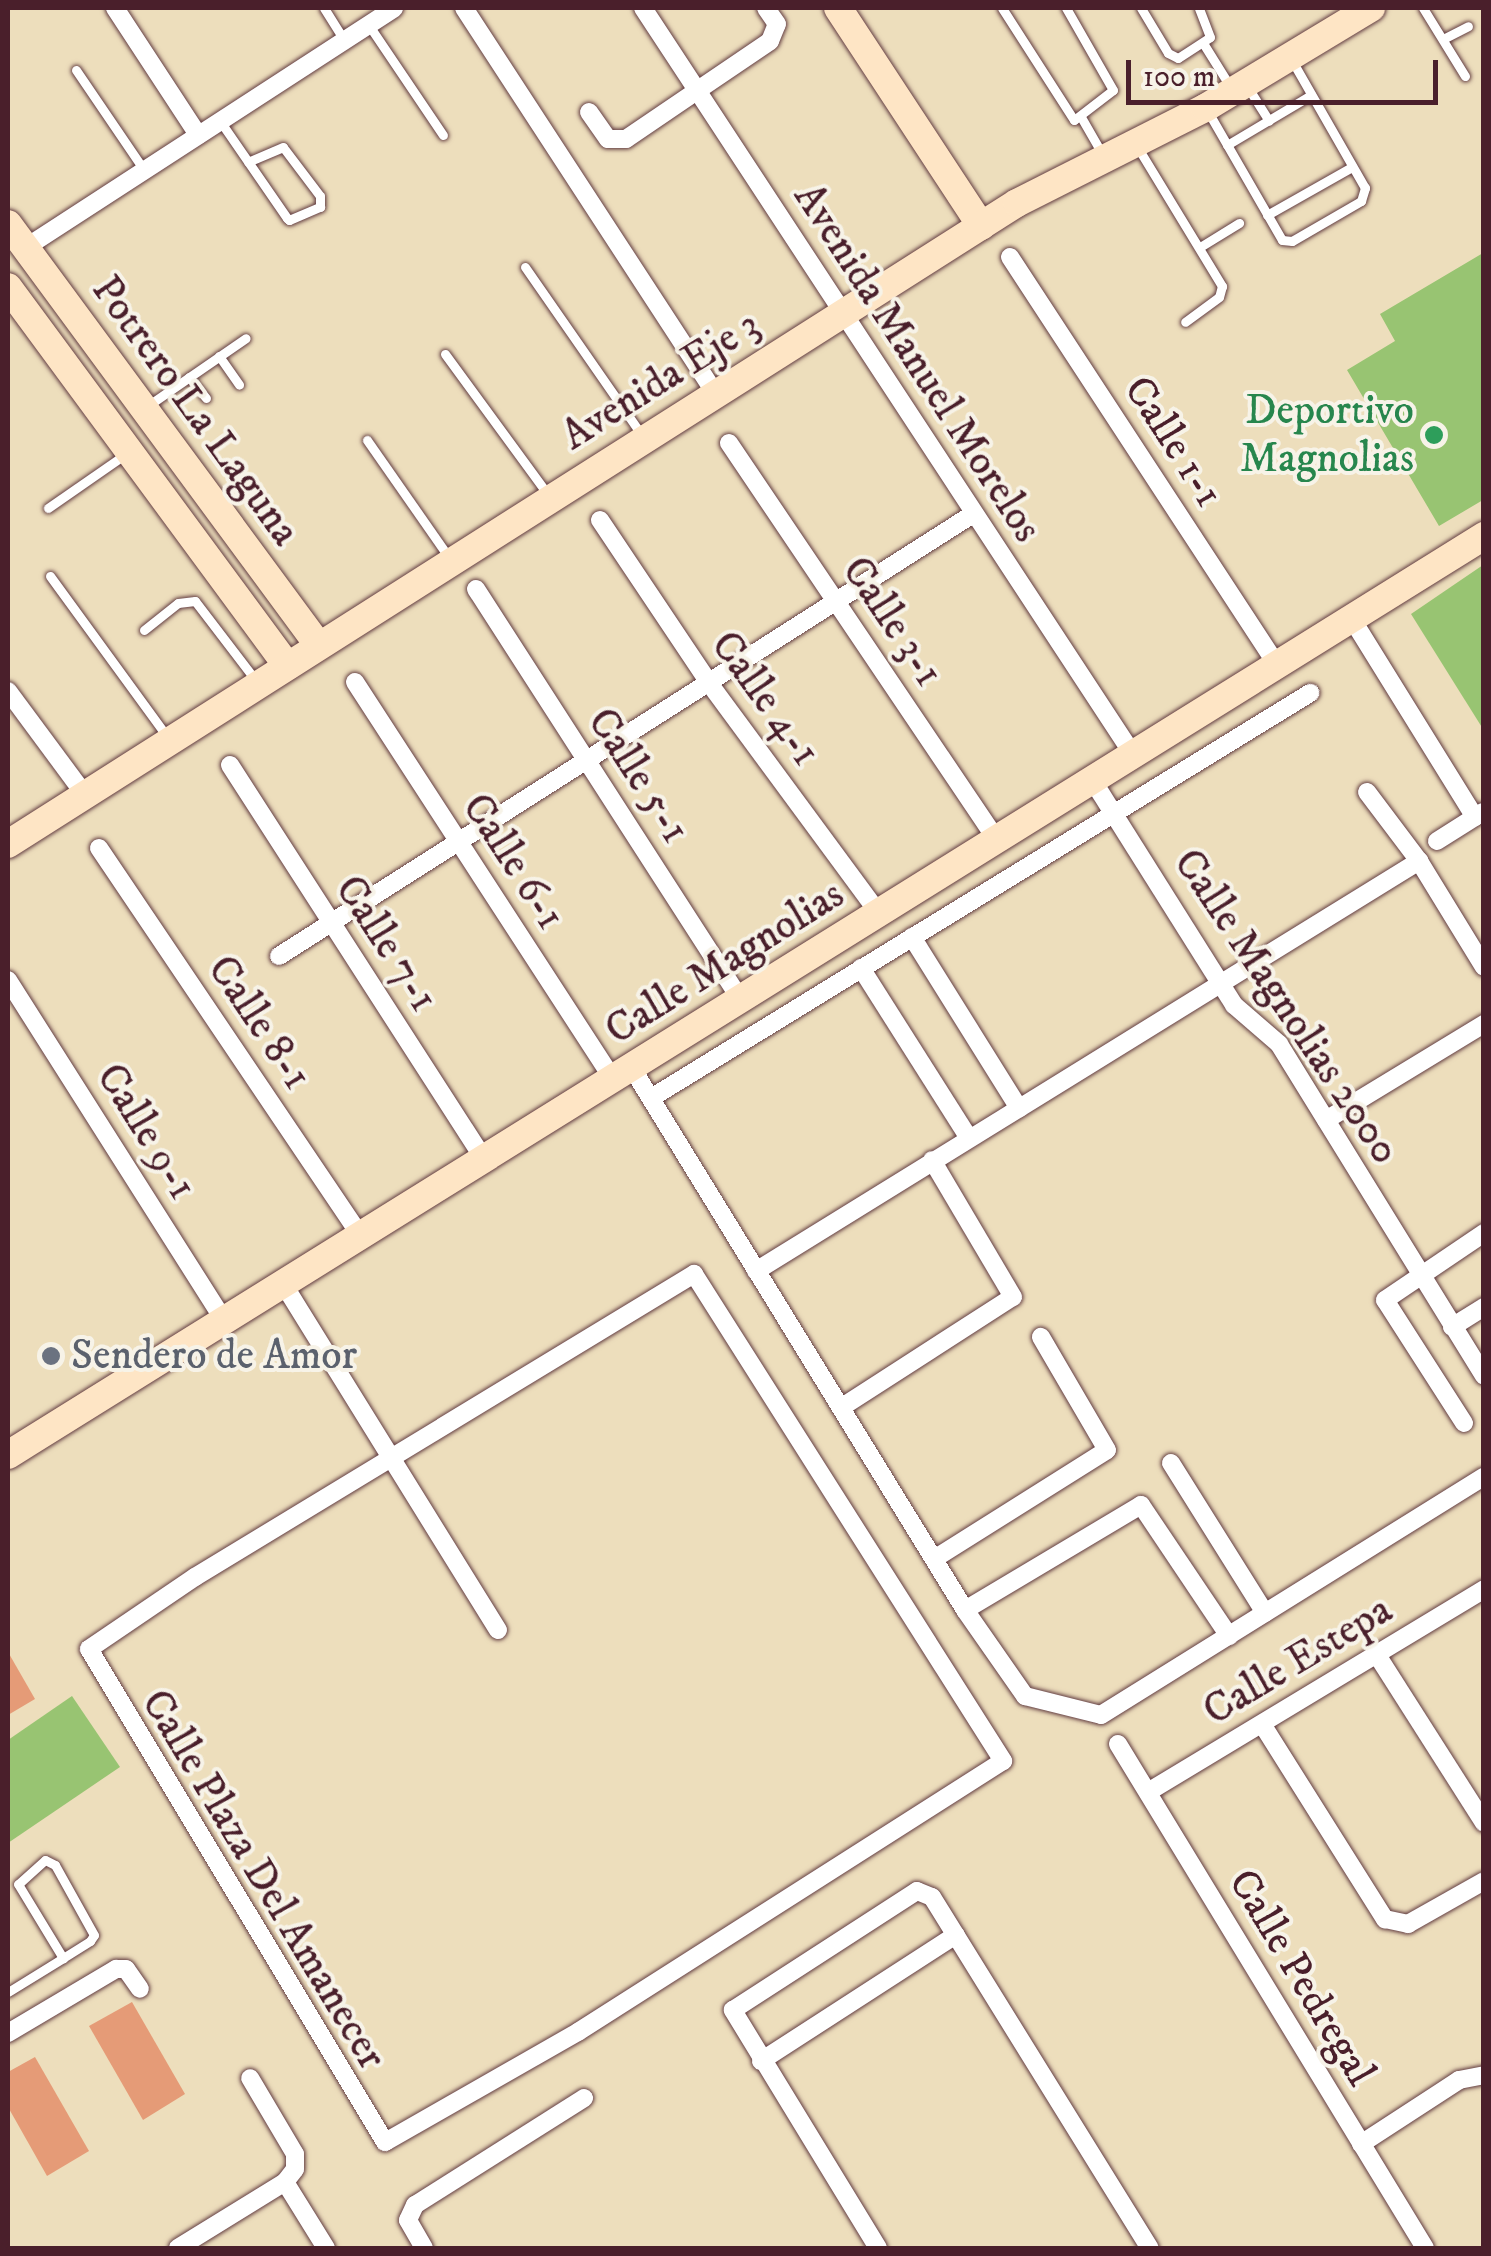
<!DOCTYPE html>
<style>
body{margin:0}
#map{position:relative;width:1491px;height:2256px;overflow:hidden;background:#eddebc;font-family:"IM FELL DW Pica",serif}
div>[style]{position:absolute}
[style*='--x']{left:calc(var(--x)*1px);top:calc(var(--y)*1px);width:calc(var(--w)*1px);rotate:calc(var(--a)*1deg)}
.green>*{inset:0;background:#98c472}
.building>*{inset:0;background:#e59b77}
.roads{filter:drop-shadow(0 0 2px #623c41) drop-shadow(0 0 2px #623c41)}
.lane>*{height:9px;margin:-4.5px;padding:0 4.5px;transform-origin:4.5px;border-radius:4.5px;background:#fff}
.street>*{height:18px;margin:-9px;padding:0 9px;transform-origin:9px;border-radius:9px;background:#fff}
.secondary>*{height:28px;margin:-14px;padding:0 14px;transform-origin:14px;border-radius:14px;background:#fee5c5}
.dots>*{width:28px;height:28px;translate:-50% -50%;box-sizing:border-box;border:5px solid #f7f3e8;border-radius:50%}
span{translate:-50% -50%;white-space:nowrap;text-align:center;line-height:1.15;-webkit-text-stroke:8px #f7f3e8;paint-order:stroke}
.street-label{font-size:42px;color:#4a1f2b}
.leisure-label{font-size:42px;color:#27864d}
.right{translate:-100% -50%;text-align:right}
.worship-label{font-size:42px;color:#5b616d}
.left{translate:0 -50%;text-align:left}
.frame{position:absolute;inset:0;border:10px solid #4a1f2b;pointer-events:none}
.scale{position:absolute;left:1126px;top:60px;width:312px;height:45px;box-sizing:border-box;border:5px solid #4a1f2b;border-top:0;padding-left:12px;font-size:30px;line-height:35px;white-space:nowrap;color:#4a1f2b;-webkit-text-stroke:8px #f7f3e8;paint-order:stroke}
</style>
<div id="map">
<div class="green">
<div style="clip-path:polygon(1483px 253px,1483px 500px,1439px 526px,1347px 370px,1395px 341px,1380px 314px)"></div>
<div style="clip-path:polygon(1483px 565px,1483px 729px,1411px 614px)"></div>
<div style="clip-path:polygon(72px 1696px,120px 1767px,8px 1843px,8px 1740px)"></div>
</div>
<div class="building">
<div style="clip-path:polygon(8px 1652px,35px 1699px,8px 1715px)"></div>
<div style="clip-path:polygon(132px 2002px,185px 2094px,143px 2120px,89px 2026px)"></div>
<div style="clip-path:polygon(35px 2057px,89px 2151px,47px 2176px,8px 2107px,8px 2072px)"></div>
</div>
<div class="roads">
<div class="lane">
<div style="--x:324;--y:8;--w:38;--a:58"></div>
<div style="--x:1002;--y:8;--w:133;--a:57.3"></div>
<div style="--x:1074;--y:120;--w:49;--a:-37.6"></div>
<div style="--x:1113;--y:90;--w:95;--a:-119.8"></div>
<div style="--x:1141;--y:8;--w:52;--a:59"></div>
<div style="--x:1168;--y:53;--w:11;--a:27"></div>
<div style="--x:1178;--y:58;--w:38;--a:-33"></div>
<div style="--x:1210;--y:37;--w:31;--a:-111"></div>
<div style="--x:1423;--y:8;--w:80;--a:58.3"></div>
<div style="--x:368;--y:24;--w:134;--a:56"></div>
<div style="--x:1443;--y:39;--w:28;--a:-27"></div>
<div style="--x:1203;--y:43;--w:53;--a:58.1"></div>
<div style="--x:76;--y:70;--w:121;--a:55.8"></div>
<div style="--x:1247;--y:86;--w:41;--a:57.8"></div>
<div style="--x:1207;--y:110;--w:150;--a:60"></div>
<div style="--x:1282;--y:240;--w:10;--a:6"></div>
<div style="--x:1292;--y:241;--w:80;--a:-30.1"></div>
<div style="--x:1361;--y:201;--w:14;--a:-73"></div>
<div style="--x:1365;--y:188;--w:149;--a:-119.8"></div>
<div style="--x:1081;--y:117;--w:46;--a:60.1"></div>
<div style="--x:220;--y:121;--w:118;--a:55.4"></div>
<div style="--x:287;--y:218;--w:3;--a:45"></div>
<div style="--x:289;--y:220;--w:34;--a:-23"></div>
<div style="--x:320;--y:207;--w:11;--a:-90"></div>
<div style="--x:320;--y:196;--w:61;--a:-127.1"></div>
<div style="--x:283;--y:147;--w:38;--a:157"></div>
<div style="--x:1227;--y:145;--w:98;--a:-30.8"></div>
<div style="--x:1138;--y:148;--w:162;--a:58.7"></div>
<div style="--x:1222;--y:286;--w:11;--a:105"></div>
<div style="--x:1219;--y:297;--w:42;--a:143.7"></div>
<div style="--x:1267;--y:215;--w:98;--a:-29.5"></div>
<div style="--x:1200;--y:247;--w:46;--a:-31.6"></div>
<div style="--x:525;--y:267;--w:207;--a:55.2"></div>
<div style="--x:445;--y:354;--w:176;--a:53.8"></div>
<div style="--x:219;--y:356;--w:35;--a:55"></div>
<div style="--x:189;--y:377;--w:27;--a:51"></div>
<div style="--x:146;--y:407;--w:121;--a:-34.6"></div>
<div style="--x:367;--y:440;--w:145;--a:55.1"></div>
<div style="--x:48;--y:508;--w:96;--a:-34.8"></div>
<div style="--x:50;--y:576;--w:200;--a:53.9"></div>
<div style="--x:144;--y:630;--w:43;--a:-38.5"></div>
<div style="--x:178;--y:603;--w:17;--a:-7"></div>
<div style="--x:195;--y:601;--w:102;--a:52.6"></div>
<div style="--x:8;--y:1992;--w:65;--a:-31.7"></div>
<div style="--x:63;--y:1958;--w:32;--a:-32"></div>
<div style="--x:90;--y:1941;--w:7;--a:-56"></div>
<div style="--x:94;--y:1935;--w:80;--a:-119.1"></div>
<div style="--x:55;--y:1865;--w:11;--a:-153"></div>
<div style="--x:45;--y:1860;--w:36;--a:138"></div>
<div style="--x:18;--y:1884;--w:87;--a:58.7"></div>
</div>
<div class="street">
<div style="--x:115;--y:8;--w:152;--a:56.8"></div>
<div style="--x:464;--y:8;--w:460;--a:56.9"></div>
<div style="--x:643;--y:8;--w:895;--a:56.72"></div>
<div style="--x:589;--y:112;--w:33;--a:55"></div>
<div style="--x:608;--y:139;--w:18;--a:0"></div>
<div style="--x:626;--y:139;--w:174;--a:-34.2"></div>
<div style="--x:770;--y:41;--w:18;--a:-68"></div>
<div style="--x:777;--y:24;--w:19;--a:-125"></div>
<div style="--x:25;--y:248;--w:440;--a:-33"></div>
<div style="--x:1010;--y:257;--w:489;--a:56.8"></div>
<div style="--x:729;--y:443;--w:479;--a:56"></div>
<div style="--x:600;--y:520;--w:196;--a:56.2"></div>
<div style="--x:709;--y:683;--w:287;--a:53.6"></div>
<div style="--x:476;--y:589;--w:489;--a:57.2"></div>
<div style="--x:1352;--y:619;--w:233;--a:58.2"></div>
<div style="--x:355;--y:682;--w:473;--a:57"></div>
<div style="--x:8;--y:691;--w:129;--a:53.5"></div>
<div style="--x:230;--y:765;--w:470;--a:57.2"></div>
<div style="--x:1093;--y:781;--w:265;--a:57.8"></div>
<div style="--x:1234;--y:1005;--w:60;--a:40.9"></div>
<div style="--x:1279;--y:1044;--w:390;--a:58.3"></div>
<div style="--x:1367;--y:792;--w:86;--a:53"></div>
<div style="--x:1419;--y:861;--w:124;--a:58.5"></div>
<div style="--x:1437;--y:841;--w:54;--a:-32.2"></div>
<div style="--x:99;--y:848;--w:468;--a:56"></div>
<div style="--x:912;--y:937;--w:202;--a:58"></div>
<div style="--x:279;--y:956;--w:823;--a:-32.49"></div>
<div style="--x:861;--y:968;--w:201;--a:57.6"></div>
<div style="--x:8;--y:980;--w:405;--a:57.6"></div>
<div style="--x:632;--y:1068;--w:636;--a:58.43"></div>
<div style="--x:965;--y:1610;--w:105;--a:55.1"></div>
<div style="--x:1025;--y:1696;--w:78;--a:14"></div>
<div style="--x:1101;--y:1715;--w:451;--a:-31.9"></div>
<div style="--x:651;--y:1098;--w:774;--a:-31.57"></div>
<div style="--x:1326;--y:1120;--w:185;--a:-31.3"></div>
<div style="--x:756;--y:1271;--w:780;--a:-31.73"></div>
<div style="--x:694;--y:1274;--w:577;--a:57.6"></div>
<div style="--x:1003;--y:1761;--w:504;--a:147.48"></div>
<div style="--x:578;--y:2032;--w:222;--a:150.3"></div>
<div style="--x:385;--y:2142;--w:575;--a:-120.98"></div>
<div style="--x:89;--y:1649;--w:128;--a:-34.2"></div>
<div style="--x:195;--y:1577;--w:584;--a:-31.27"></div>
<div style="--x:284;--y:1285;--w:406;--a:58.2"></div>
<div style="--x:1452;--y:1327;--w:38;--a:-32"></div>
<div style="--x:842;--y:1407;--w:203;--a:-32.8"></div>
<div style="--x:1013;--y:1297;--w:159;--a:-120.6"></div>
<div style="--x:1464;--y:1423;--w:146;--a:-122.7"></div>
<div style="--x:1385;--y:1300;--w:120;--a:-34.1"></div>
<div style="--x:1171;--y:1463;--w:177;--a:57.9"></div>
<div style="--x:934;--y:1559;--w:204;--a:-32.2"></div>
<div style="--x:1107;--y:1450;--w:131;--a:-120.3"></div>
<div style="--x:965;--y:1610;--w:205;--a:-30.8"></div>
<div style="--x:1141;--y:1505;--w:158;--a:56.1"></div>
<div style="--x:1377;--y:1655;--w:199;--a:57.5"></div>
<div style="--x:1262;--y:1724;--w:231;--a:57.8"></div>
<div style="--x:1385;--y:1919;--w:24;--a:12"></div>
<div style="--x:1408;--y:1924;--w:87;--a:-29.5"></div>
<div style="--x:1118;--y:1744;--w:590;--a:58.65"></div>
<div style="--x:1148;--y:1792;--w:393;--a:-31.1"></div>
<div style="--x:8;--y:2033;--w:126;--a:-30.7"></div>
<div style="--x:116;--y:1969;--w:10;--a:0"></div>
<div style="--x:126;--y:1969;--w:24;--a:55"></div>
<div style="--x:761;--y:2061;--w:232;--a:-32.9"></div>
<div style="--x:1361;--y:2144;--w:117;--a:-33.1"></div>
<div style="--x:1459;--y:2080;--w:25;--a:-11"></div>
<div style="--x:285;--y:2182;--w:78;--a:58.2"></div>
<div style="--x:178;--y:2248;--w:126;--a:-31.7"></div>
<div style="--x:285;--y:2182;--w:16;--a:-52"></div>
<div style="--x:295;--y:2169;--w:15;--a:-90"></div>
<div style="--x:295;--y:2154;--w:88;--a:-120.6"></div>
<div style="--x:424;--y:2248;--w:32;--a:-120"></div>
<div style="--x:408;--y:2220;--w:17;--a:-65"></div>
<div style="--x:415;--y:2205;--w:200;--a:-32.3"></div>
<div style="--x:878;--y:2248;--w:279;--a:-121.4"></div>
<div style="--x:733;--y:2010;--w:219;--a:-32.9"></div>
<div style="--x:917;--y:1891;--w:16;--a:22"></div>
<div style="--x:932;--y:1897;--w:413;--a:58.2"></div>
</div>
<div class="secondary">
<div style="--x:838;--y:8;--w:261;--a:56.7"></div>
<div style="--x:8;--y:224;--w:524;--a:53.61"></div>
<div style="--x:8;--y:287;--w:471;--a:53.6"></div>
<div style="--x:8;--y:844;--w:1195;--a:-32.43"></div>
<div style="--x:1017;--y:203;--w:211;--a:-26.8"></div>
<div style="--x:1205;--y:108;--w:194;--a:-31.1"></div>
<div style="--x:8;--y:1455;--w:1739;--a:-31.91"></div>
</div>
</div>
<div class="dots">
<div style="left:1434px;top:435px;background:#2e9e5b"></div>
<div style="left:51px;top:1356px;background:#6b7280"></div>
</div>
<div class="street-label">
<span style="left:917px;top:363px;rotate:57deg">Avenida Manuel Morelos</span>
<span style="left:661px;top:381px;rotate:-32deg">Avenida Eje 3</span>
<span style="left:195px;top:411px;rotate:54deg">Potrero La Laguna</span>
<span style="left:1173px;top:442px;rotate:57deg">Calle 1-1</span>
<span style="left:892px;top:622px;rotate:56deg">Calle 3-1</span>
<span style="left:765px;top:699px;rotate:54deg">Calle 4-1</span>
<span style="left:638px;top:776px;rotate:57deg">Calle 5-1</span>
<span style="left:513px;top:862px;rotate:57deg">Calle 6-1</span>
<span style="left:386px;top:944px;rotate:57deg">Calle 7-1</span>
<span style="left:725px;top:963px;rotate:-32deg">Calle Magnolias</span>
<span style="left:1286px;top:1007px;rotate:56deg">Calle Magnolias 2000</span>
<span style="left:259px;top:1023px;rotate:56deg">Calle 8-1</span>
<span style="left:146px;top:1132px;rotate:58deg">Calle 9-1</span>
<span style="left:1298px;top:1661px;rotate:-31deg">Calle Estepa</span>
<span style="left:263px;top:1880px;rotate:59deg">Calle Plaza Del Amanecer</span>
<span style="left:1301px;top:1978px;rotate:59deg">Calle Pedregal</span>
</div>
<div class="leisure-label">
<span class="right" style="left:1414px;top:435px">Deportivo<br>Magnolias</span>
</div>
<div class="worship-label">
<span class="left" style="left:71px;top:1356px">Sendero de Amor</span>
</div>
<div class="frame"></div>
<div class="scale">100 m</div>
</div>
